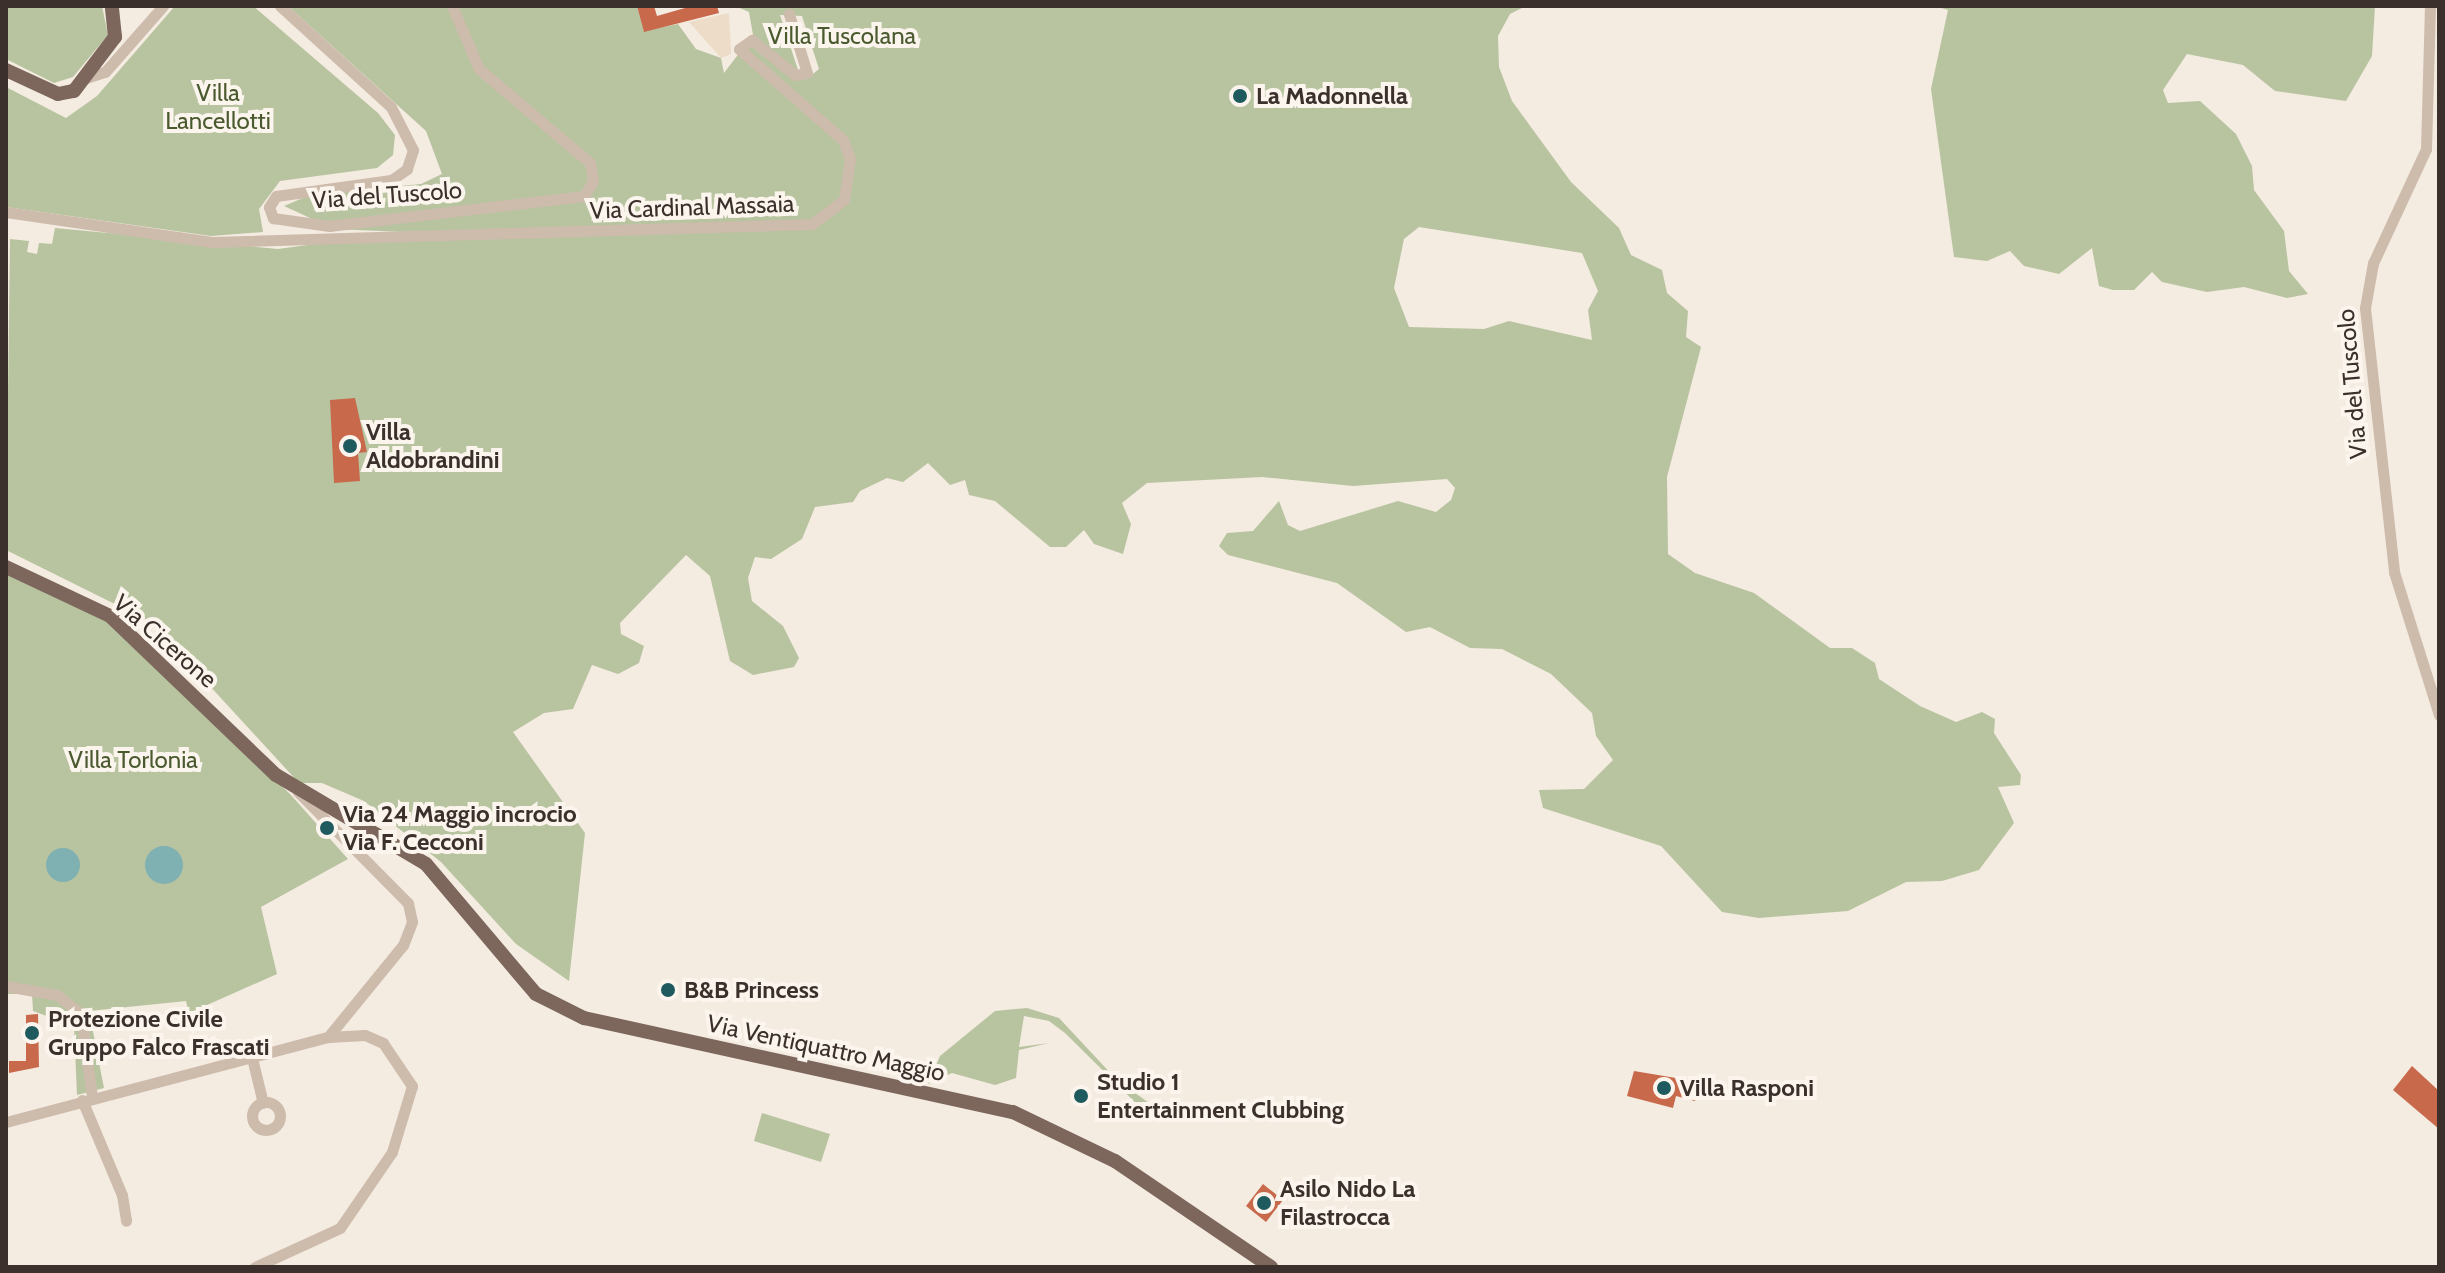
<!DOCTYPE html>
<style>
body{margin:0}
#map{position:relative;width:2445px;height:1273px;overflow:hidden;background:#f4ebe1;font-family:Cabin,sans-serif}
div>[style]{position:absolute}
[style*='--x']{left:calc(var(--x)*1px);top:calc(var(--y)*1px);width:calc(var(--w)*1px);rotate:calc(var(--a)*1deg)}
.green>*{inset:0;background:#b8c4a0}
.plaza>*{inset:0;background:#ecdcc8}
.water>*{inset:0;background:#7fb0b2}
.round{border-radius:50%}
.building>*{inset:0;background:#c8694b}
.minor>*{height:11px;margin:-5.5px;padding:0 5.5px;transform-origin:5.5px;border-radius:5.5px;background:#cdbbac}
.minor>.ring{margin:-5.5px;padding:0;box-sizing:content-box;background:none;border:11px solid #cdbbac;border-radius:50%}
.major>*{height:14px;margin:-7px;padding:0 7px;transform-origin:7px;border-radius:7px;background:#7d675c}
.dots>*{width:22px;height:22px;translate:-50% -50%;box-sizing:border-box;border:4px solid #fbf5ee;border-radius:50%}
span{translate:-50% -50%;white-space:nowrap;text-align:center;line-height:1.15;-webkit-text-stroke:8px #fbf5ee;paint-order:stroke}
.park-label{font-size:24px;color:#4a5a2e}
.poi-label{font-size:24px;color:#3b302b;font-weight:700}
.left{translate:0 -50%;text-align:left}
.street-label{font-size:24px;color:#3b302b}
.frame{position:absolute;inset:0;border:8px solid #3b302b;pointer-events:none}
</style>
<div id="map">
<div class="green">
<div style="clip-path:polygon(6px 6px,102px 6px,108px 35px,73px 77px,54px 83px,6px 59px)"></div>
<div style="clip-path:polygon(175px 6px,253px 6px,378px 113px,395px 135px,393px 155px,377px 168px,280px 181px,259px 209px,263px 232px,211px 236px,6px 207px,6px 87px,66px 118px,97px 96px)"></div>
<div style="clip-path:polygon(evenodd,288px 6px,637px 6px,644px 31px,678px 24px,696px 49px,721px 58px,724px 73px,753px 35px,749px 12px,735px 6px,1526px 6px,1510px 14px,1498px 36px,1499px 67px,1512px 101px,1571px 182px,1619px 228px,1631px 255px,1662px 270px,1667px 293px,1688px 311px,1686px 337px,1701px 347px,1667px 477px,1668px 554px,1695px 573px,1754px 593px,1830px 648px,1852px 648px,1875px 663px,1879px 679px,1920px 706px,1956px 722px,1982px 712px,1995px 719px,1994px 733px,2021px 775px,2020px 785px,1998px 787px,2014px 823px,1979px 870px,1942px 881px,1906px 882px,1848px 911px,1759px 918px,1722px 912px,1661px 846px,1543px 808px,1539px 790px,1584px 789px,1613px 760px,1596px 736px,1592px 713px,1551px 674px,1502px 649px,1470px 648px,1430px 627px,1406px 632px,1337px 583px,1228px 555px,1219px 546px,1227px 533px,1253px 531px,1279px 501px,1288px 525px,1300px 531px,1398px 501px,1436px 512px,1451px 500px,1455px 488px,1447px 479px,1353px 486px,1262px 477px,1147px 483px,1122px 503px,1131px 524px,1123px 554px,1094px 544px,1084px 530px,1066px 547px,1050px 547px,995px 501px,969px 495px,965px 480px,950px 485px,928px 463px,903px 482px,887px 478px,860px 491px,853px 502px,815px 507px,802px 539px,771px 559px,755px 557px,748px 578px,752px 601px,783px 626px,799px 658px,794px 667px,753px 675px,730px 661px,710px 576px,686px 555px,620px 623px,621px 634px,644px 646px,639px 663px,618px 674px,592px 665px,573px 709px,544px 713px,513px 732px,585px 833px,569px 981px,516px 944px,441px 862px,364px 801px,322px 783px,299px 783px,151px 622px,6px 550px,10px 239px,29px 241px,27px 252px,37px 254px,39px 243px,52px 244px,55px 228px,278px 249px,404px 232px,334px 229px,284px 206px,310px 195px,421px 184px,442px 174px,426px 131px,288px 6px,780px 15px,802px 16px,819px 69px,808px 78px,799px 73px,780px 15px,288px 6px,1419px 227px,1582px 253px,1598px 291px,1588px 310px,1592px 340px,1509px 321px,1484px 329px,1409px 327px,1394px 288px,1404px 239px,1419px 227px)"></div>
<div style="clip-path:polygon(1934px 6px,2375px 6px,2372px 56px,2346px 101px,2275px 91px,2243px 65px,2187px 54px,2163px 90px,2168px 103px,2200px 101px,2236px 134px,2252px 166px,2254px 190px,2284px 231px,2289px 271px,2308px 294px,2287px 298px,2244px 287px,2207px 292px,2162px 282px,2152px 272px,2134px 290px,2113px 290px,2099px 286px,2092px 248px,2059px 274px,2024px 266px,2010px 251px,1987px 261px,1954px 257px,1931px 89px,1948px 10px)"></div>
<div style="clip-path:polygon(6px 574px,106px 618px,290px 794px,348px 859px,261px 907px,277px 974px,189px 1013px,186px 1001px,89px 1011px,104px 1088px,77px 1095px,74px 1026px,33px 1011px,32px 994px,6px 994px)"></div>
<div style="clip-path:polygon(1027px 1008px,1059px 1018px,1116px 1079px,1164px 1114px,1154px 1121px,1065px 1033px,1049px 1021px,1024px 1016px,1019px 1047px,1049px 1043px,1019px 1050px,1016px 1078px,995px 1085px,952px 1073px,928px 1084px,940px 1056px,995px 1011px)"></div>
<div style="clip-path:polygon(762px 1113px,830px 1134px,821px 1162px,754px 1141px)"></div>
</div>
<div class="plaza">
<div style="clip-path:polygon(729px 13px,731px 54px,721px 58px,689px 22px)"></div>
</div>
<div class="water">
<div class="round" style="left:145px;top:846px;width:38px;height:38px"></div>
<div class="round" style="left:46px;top:848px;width:34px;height:34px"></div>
</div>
<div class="building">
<div style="clip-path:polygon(637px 6px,654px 6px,657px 16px,692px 6px,717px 6px,719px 13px,644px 32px)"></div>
<div style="clip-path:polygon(355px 398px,367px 452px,358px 453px,360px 481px,334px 483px,330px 400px)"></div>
<div style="clip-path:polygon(38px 1014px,39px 1067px,9px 1073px,9px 1061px,26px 1061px,26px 1015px)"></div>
<div style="clip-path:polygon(2412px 1066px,2439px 1091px,2439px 1129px,2393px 1090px)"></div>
<div style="clip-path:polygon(1634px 1071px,1700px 1082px,1695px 1101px,1676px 1096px,1673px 1108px,1627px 1096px)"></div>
<div style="clip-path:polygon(1263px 1184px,1283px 1200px,1266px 1222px,1246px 1206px)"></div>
</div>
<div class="minor">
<div style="--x:280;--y:6;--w:150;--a:42.3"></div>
<div style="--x:391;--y:107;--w:48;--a:62.9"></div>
<div style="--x:413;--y:150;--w:20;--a:108"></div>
<div style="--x:407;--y:169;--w:19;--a:145"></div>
<div style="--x:391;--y:180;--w:116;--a:172.1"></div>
<div style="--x:276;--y:196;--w:13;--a:122"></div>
<div style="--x:269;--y:207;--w:12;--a:70"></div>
<div style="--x:273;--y:218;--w:57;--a:8.1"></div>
<div style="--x:329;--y:226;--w:257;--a:-6.7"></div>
<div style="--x:584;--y:196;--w:17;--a:-59"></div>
<div style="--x:593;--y:181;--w:18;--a:-99"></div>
<div style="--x:590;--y:163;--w:145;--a:-139.7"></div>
<div style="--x:479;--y:69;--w:69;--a:-113.2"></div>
<div style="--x:2430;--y:6;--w:143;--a:91.6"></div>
<div style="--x:2426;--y:149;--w:126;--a:114.9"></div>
<div style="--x:2373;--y:263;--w:46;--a:100.1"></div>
<div style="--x:2365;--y:308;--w:266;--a:83.7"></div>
<div style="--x:2394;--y:572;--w:150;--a:72.5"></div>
<div style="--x:86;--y:78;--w:20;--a:-18"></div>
<div style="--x:105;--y:72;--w:88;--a:-48.7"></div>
<div style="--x:6;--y:212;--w:208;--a:8.3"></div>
<div style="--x:212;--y:242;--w:600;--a:-1.72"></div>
<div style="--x:812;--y:224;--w:40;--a:-37"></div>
<div style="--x:844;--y:200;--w:41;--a:-81.7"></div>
<div style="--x:850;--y:159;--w:20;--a:-110"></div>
<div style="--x:843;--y:140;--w:138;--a:-138.8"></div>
<div style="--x:739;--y:49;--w:16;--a:-35"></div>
<div style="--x:752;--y:40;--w:55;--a:39.1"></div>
<div style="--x:795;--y:75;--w:12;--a:-9"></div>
<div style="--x:807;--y:73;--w:62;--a:-107"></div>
<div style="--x:298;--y:792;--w:156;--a:45.3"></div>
<div style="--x:408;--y:903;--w:19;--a:78"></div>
<div style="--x:412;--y:922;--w:25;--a:111"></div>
<div style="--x:403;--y:945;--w:119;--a:129.2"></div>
<div style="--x:6;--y:986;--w:52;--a:10"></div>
<div style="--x:57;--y:995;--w:31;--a:38"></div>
<div style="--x:81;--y:1014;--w:84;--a:82.5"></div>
<div style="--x:252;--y:1058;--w:46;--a:76.3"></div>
<div style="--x:82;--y:1100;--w:103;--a:67.2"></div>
<div style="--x:122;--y:1195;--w:26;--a:81"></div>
<div class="ring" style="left:252px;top:1102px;width:17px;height:17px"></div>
<div style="--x:6;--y:1122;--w:333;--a:-14.8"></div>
<div style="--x:328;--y:1037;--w:37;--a:-3"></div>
<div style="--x:365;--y:1035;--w:20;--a:24"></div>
<div style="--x:383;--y:1043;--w:52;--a:56"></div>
<div style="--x:412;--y:1086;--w:69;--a:106.9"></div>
<div style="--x:392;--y:1152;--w:92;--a:124.4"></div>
<div style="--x:340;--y:1228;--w:94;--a:155.4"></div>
</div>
<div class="major">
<div style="--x:6;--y:70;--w:57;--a:24.8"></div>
<div style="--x:58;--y:94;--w:16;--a:-11"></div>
<div style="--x:74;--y:91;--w:68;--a:-52.8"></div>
<div style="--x:115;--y:37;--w:31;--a:-96"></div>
<div style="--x:6;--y:567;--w:115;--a:25.2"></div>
<div style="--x:110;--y:616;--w:230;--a:43.8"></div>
<div style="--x:276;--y:775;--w:174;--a:30.7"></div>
<div style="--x:426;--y:864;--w:170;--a:49.8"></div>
<div style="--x:536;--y:994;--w:54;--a:26.6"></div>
<div style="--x:584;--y:1018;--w:439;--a:12.4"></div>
<div style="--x:1013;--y:1112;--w:113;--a:25.7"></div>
<div style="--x:1115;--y:1161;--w:189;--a:34.2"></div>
</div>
<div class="dots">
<div style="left:1240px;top:96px;background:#1f5a5e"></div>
<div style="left:350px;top:446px;background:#1f5a5e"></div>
<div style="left:327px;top:828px;background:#1f5a5e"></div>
<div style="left:668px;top:990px;background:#1f5a5e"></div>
<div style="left:32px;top:1033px;background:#1f5a5e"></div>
<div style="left:1664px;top:1088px;background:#1f5a5e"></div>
<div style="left:1081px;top:1096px;background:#1f5a5e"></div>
<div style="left:1264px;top:1203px;background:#1f5a5e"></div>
</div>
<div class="park-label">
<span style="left:842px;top:36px">Villa Tuscolana</span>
<span style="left:218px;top:107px">Villa<br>Lancellotti</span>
<span style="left:133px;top:760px">Villa Torlonia</span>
</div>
<div class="poi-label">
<span class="left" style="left:1256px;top:96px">La Madonnella</span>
<span class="left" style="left:366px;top:446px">Villa<br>Aldobrandini</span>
<span class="left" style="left:343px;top:828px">Via 24 Maggio incrocio<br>Via F. Cecconi</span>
<span class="left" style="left:684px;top:990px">B&amp;B Princess</span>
<span class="left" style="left:48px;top:1033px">Protezione Civile<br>Gruppo Falco Frascati</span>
<span class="left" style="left:1097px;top:1096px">Studio 1<br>Entertainment Clubbing</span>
<span class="left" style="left:1680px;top:1088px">Villa Rasponi</span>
<span class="left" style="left:1280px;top:1203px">Asilo Nido La<br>Filastrocca</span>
</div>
<div class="street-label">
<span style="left:387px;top:195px;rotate:-4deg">Via del Tuscolo</span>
<span style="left:692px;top:207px;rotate:-2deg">Via Cardinal Massaia</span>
<span style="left:2352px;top:384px;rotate:-95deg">Via del Tuscolo</span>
<span style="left:165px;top:641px;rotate:41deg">Via Cicerone</span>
<span style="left:826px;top:1048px;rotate:12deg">Via Ventiquattro Maggio</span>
</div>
<div class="frame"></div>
</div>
